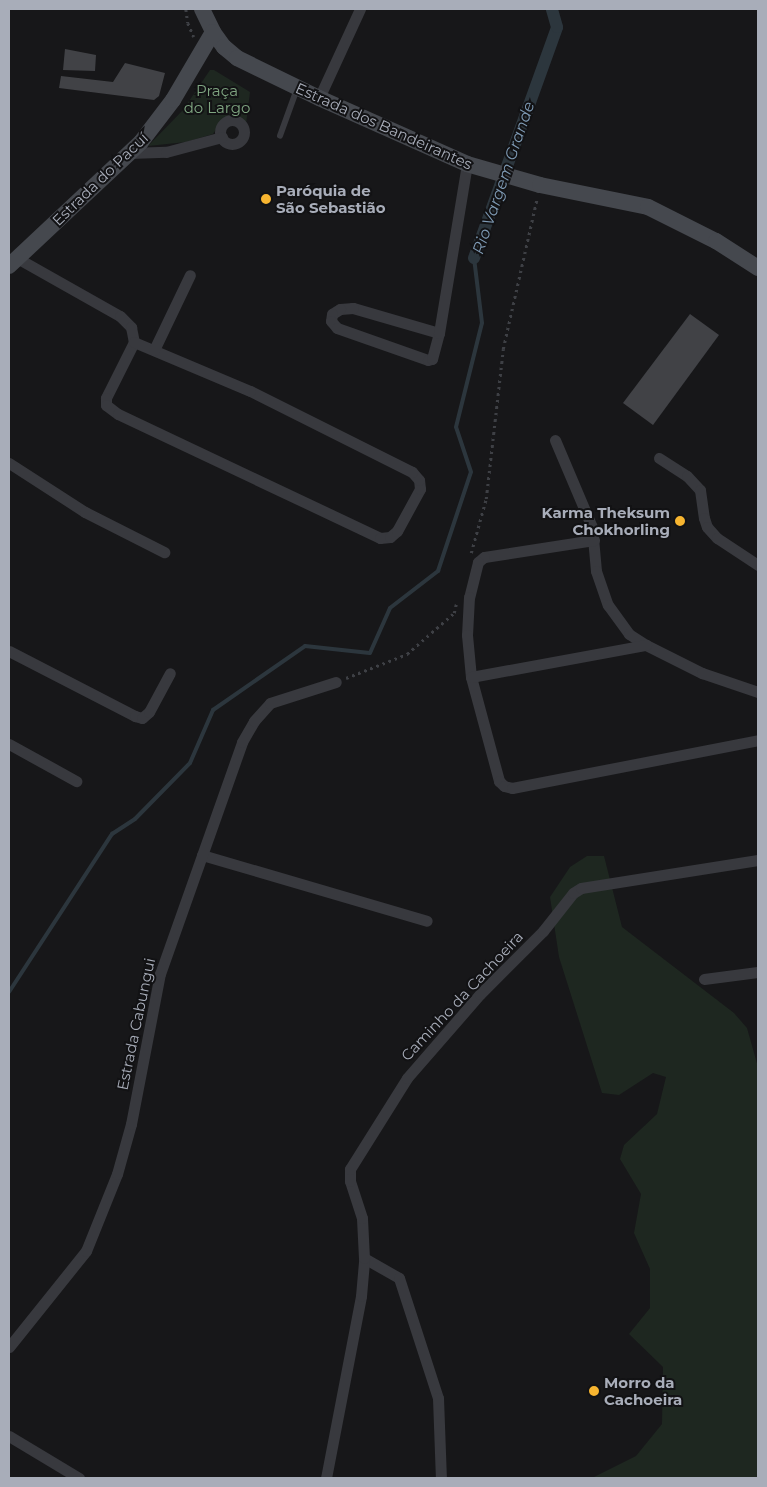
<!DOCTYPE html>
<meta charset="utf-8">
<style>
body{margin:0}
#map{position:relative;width:767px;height:1487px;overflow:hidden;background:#171719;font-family:Montserrat,sans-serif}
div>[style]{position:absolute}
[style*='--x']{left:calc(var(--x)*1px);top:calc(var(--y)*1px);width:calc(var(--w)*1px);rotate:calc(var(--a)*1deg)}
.green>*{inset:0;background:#1e2720}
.stream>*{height:4px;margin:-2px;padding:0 2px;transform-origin:2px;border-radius:2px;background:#2c363d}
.canal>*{height:12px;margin:-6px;padding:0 6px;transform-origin:6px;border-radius:6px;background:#2c363d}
.building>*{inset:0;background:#414246}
.path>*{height:2.5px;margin-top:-1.25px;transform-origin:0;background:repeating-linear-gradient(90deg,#3e4045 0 2.5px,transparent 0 6.5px)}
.lane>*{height:5.5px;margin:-2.75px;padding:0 2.75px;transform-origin:2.75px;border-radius:2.75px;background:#38393e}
.street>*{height:11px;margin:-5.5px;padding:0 5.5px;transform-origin:5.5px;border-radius:5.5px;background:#38393e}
.street>.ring{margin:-5.5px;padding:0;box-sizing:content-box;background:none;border:11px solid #38393e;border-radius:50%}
.secondary>*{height:16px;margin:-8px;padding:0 8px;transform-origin:8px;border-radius:8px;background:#45484e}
.dots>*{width:14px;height:14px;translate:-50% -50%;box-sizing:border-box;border:2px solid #121214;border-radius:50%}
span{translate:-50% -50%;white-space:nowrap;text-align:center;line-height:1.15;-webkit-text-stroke:4px #121214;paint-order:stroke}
.park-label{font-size:15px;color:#7fa581}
.street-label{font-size:15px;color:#a8adb9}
.poi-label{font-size:15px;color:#a8adb9;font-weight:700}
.left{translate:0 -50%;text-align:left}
.right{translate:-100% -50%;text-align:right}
.water-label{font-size:16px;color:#7f9bb5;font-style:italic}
.frame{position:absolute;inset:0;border:10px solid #a8adb9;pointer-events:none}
</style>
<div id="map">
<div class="green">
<div style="clip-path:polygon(210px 70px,214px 70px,250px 92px,246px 124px,236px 118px,228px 118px,221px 122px,213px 134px,186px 142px,148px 146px,183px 110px)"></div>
<div style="clip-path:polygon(587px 856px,604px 856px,622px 927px,734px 1013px,747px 1028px,758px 1067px,758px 1478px,592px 1478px,636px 1456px,662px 1424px,663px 1367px,629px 1334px,650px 1308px,650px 1269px,634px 1233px,641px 1194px,620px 1159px,624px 1145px,657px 1114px,666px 1077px,653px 1073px,619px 1095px,602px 1093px,559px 957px,550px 897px,570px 867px)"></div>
</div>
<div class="stream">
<div style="--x:9;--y:992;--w:189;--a:-56.9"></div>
<div style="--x:112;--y:834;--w:27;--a:-33"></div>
<div style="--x:135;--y:819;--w:78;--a:-45.5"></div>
<div style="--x:190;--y:763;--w:58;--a:-66.5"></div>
<div style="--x:213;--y:710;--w:112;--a:-34.8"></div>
<div style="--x:305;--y:646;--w:65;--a:6.1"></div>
<div style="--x:370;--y:653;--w:49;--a:-66"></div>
<div style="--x:390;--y:608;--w:61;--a:-37.6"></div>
<div style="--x:438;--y:571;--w:104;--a:-71.6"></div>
<div style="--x:471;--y:472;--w:47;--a:-108.4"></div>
<div style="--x:456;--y:427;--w:107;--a:-76"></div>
<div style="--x:482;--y:323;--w:65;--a:-97"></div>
</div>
<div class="canal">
<div style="--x:474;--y:258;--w:245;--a:-70.2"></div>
<div style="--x:557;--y:27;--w:19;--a:-106"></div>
</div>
<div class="building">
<div style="clip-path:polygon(65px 49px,96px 55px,95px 71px,63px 70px)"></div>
<div style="clip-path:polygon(125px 63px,165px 73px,159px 96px,154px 100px,59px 88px,61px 76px,113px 82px)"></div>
<div style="clip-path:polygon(690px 314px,719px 335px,653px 425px,623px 403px)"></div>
</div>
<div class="path">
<div style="--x:186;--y:9;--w:14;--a:82"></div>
<div style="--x:188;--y:23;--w:15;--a:67"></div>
<div style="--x:471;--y:553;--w:56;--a:-74.5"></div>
<div style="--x:486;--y:499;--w:151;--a:-83.5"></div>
<div style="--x:503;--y:349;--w:155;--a:-77.3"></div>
<div style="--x:346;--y:678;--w:66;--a:-21.5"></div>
<div style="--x:407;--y:654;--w:62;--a:-41.1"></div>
<div style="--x:454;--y:613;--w:9;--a:-77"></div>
</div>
<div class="lane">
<div style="--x:280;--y:136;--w:50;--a:-70.1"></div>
</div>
<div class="street">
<div style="--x:319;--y:98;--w:98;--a:-65.3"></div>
<div class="ring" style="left:220px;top:120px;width:13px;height:13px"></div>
<div style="--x:129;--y:153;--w:37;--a:-2"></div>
<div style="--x:166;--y:152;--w:58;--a:-15"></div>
<div style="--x:17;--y:258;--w:118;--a:29.4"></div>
<div style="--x:120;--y:316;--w:16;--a:45"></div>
<div style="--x:131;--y:327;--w:15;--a:79"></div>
<div style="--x:134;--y:342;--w:63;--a:116.6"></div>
<div style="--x:106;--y:398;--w:7;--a:90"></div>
<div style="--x:106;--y:405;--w:15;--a:37"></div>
<div style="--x:118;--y:414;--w:290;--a:25.3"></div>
<div style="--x:380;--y:538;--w:10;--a:-6"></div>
<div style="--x:390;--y:537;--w:9;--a:-41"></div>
<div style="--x:397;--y:531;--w:48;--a:-61.3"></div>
<div style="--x:420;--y:489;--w:9;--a:-96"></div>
<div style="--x:419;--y:480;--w:11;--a:-131"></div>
<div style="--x:412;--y:472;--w:181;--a:-153.4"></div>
<div style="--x:250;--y:391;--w:126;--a:-157.1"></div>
<div style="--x:439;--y:333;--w:90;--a:-163.8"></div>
<div style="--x:353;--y:308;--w:13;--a:176"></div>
<div style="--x:340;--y:309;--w:9;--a:148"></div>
<div style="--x:332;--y:314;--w:7;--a:98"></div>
<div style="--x:331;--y:321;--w:9;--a:49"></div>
<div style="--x:337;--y:328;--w:96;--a:19.4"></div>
<div style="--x:428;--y:360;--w:4;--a:-14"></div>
<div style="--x:432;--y:359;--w:27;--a:-75"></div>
<div style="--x:439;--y:333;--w:171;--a:-80.6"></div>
<div style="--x:154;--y:350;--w:83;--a:-64.4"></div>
<div style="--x:555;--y:440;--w:95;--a:67"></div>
<div style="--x:592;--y:527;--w:44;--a:84.8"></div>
<div style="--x:596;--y:571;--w:36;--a:71"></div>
<div style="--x:608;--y:605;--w:36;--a:54"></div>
<div style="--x:629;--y:634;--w:20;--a:33"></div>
<div style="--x:646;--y:645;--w:63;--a:26.6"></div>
<div style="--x:702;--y:673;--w:59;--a:18.7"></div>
<div style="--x:659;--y:458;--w:33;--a:33"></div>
<div style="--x:687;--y:476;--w:19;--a:47"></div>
<div style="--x:700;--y:490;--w:28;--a:82"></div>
<div style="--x:704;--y:518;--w:9;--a:72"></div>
<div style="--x:707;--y:527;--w:15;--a:48"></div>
<div style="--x:717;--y:538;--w:49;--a:33.4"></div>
<div style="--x:9;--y:463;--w:90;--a:32.8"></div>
<div style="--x:85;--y:512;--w:89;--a:26.9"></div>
<div style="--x:594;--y:540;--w:111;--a:171.2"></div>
<div style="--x:484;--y:557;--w:8;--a:140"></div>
<div style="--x:478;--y:562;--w:36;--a:104"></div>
<div style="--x:469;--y:597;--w:38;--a:93"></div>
<div style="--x:467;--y:635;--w:42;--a:84.6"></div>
<div style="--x:471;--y:677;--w:108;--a:74.9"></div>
<div style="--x:499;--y:781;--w:7;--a:45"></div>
<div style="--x:504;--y:786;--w:8;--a:14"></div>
<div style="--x:512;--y:788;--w:251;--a:-11"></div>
<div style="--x:9;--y:651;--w:142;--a:27.3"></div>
<div style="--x:135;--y:716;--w:7;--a:16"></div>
<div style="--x:142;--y:718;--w:9;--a:-41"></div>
<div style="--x:149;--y:712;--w:44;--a:-61.7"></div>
<div style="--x:471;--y:677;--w:178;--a:-10.4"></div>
<div style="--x:9;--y:744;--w:77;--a:28.9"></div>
<div style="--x:202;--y:855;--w:234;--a:16.3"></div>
<div style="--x:704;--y:979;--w:54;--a:-7.4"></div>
<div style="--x:364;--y:1258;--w:40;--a:29.7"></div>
<div style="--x:399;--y:1278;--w:126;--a:72"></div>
<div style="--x:438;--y:1398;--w:80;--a:87.9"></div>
<div style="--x:9;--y:1347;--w:123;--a:-51.3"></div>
<div style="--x:86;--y:1251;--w:83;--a:-68.1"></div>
<div style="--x:117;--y:1174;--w:52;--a:-74.4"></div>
<div style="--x:131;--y:1124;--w:153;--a:-79.1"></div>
<div style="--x:160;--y:974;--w:246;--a:-70.5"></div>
<div style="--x:242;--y:742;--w:24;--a:-60"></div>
<div style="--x:254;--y:721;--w:24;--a:-48"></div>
<div style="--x:270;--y:703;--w:69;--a:-17.7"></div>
<div style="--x:9;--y:1436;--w:82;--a:31"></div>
<div style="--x:326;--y:1478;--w:185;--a:-79.1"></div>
<div style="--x:361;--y:1296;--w:38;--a:-85"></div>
<div style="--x:364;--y:1258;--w:40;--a:-92.9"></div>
<div style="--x:362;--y:1218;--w:39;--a:-108"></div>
<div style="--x:350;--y:1181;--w:12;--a:-90"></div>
<div style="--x:350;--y:1169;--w:107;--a:-57.9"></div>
<div style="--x:407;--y:1078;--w:111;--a:-49"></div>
<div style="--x:480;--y:994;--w:89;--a:-45"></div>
<div style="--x:543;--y:931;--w:48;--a:-51.7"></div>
<div style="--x:573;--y:893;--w:9;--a:-32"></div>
<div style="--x:581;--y:888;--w:179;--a:-9"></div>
</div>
<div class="secondary">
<div style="--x:202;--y:9;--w:25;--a:64"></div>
<div style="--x:213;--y:32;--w:19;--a:54"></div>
<div style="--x:224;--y:47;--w:17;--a:40"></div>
<div style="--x:237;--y:58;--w:91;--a:26"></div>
<div style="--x:319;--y:98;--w:162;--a:24"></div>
<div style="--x:467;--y:164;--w:76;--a:16"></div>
<div style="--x:540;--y:185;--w:110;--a:11.5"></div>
<div style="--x:648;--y:207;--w:76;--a:26.6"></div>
<div style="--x:716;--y:241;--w:50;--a:32.7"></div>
<div style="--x:9;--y:266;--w:181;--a:-43.2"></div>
<div style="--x:141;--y:142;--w:53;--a:-52.7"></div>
<div style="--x:173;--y:100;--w:79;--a:-59.5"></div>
</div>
<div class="dots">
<div style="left:266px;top:199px;background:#f7b530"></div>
<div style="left:680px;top:521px;background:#f7b530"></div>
<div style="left:594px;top:1391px;background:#f7b530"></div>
</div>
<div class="park-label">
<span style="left:217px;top:99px">Praça<br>do Largo</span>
</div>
<div class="street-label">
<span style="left:384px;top:126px;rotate:24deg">Estrada dos Bandeirantes</span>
<span style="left:100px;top:179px;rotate:-44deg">Estrada do Pacuí</span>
<span style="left:462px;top:996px;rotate:-47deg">Caminho da Cachoeira</span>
<span style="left:136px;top:1024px;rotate:-78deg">Estrada Cabungui</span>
</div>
<div class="poi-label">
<span class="left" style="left:276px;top:199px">Paróquia de<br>São Sebastião</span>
<span class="right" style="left:670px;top:521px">Karma Theksum<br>Chokhorling</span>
<span class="left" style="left:604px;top:1391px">Morro da<br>Cachoeira</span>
</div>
<div class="water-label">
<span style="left:504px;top:178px;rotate:-71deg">Rio Vargem Grande</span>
</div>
<div class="frame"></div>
</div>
